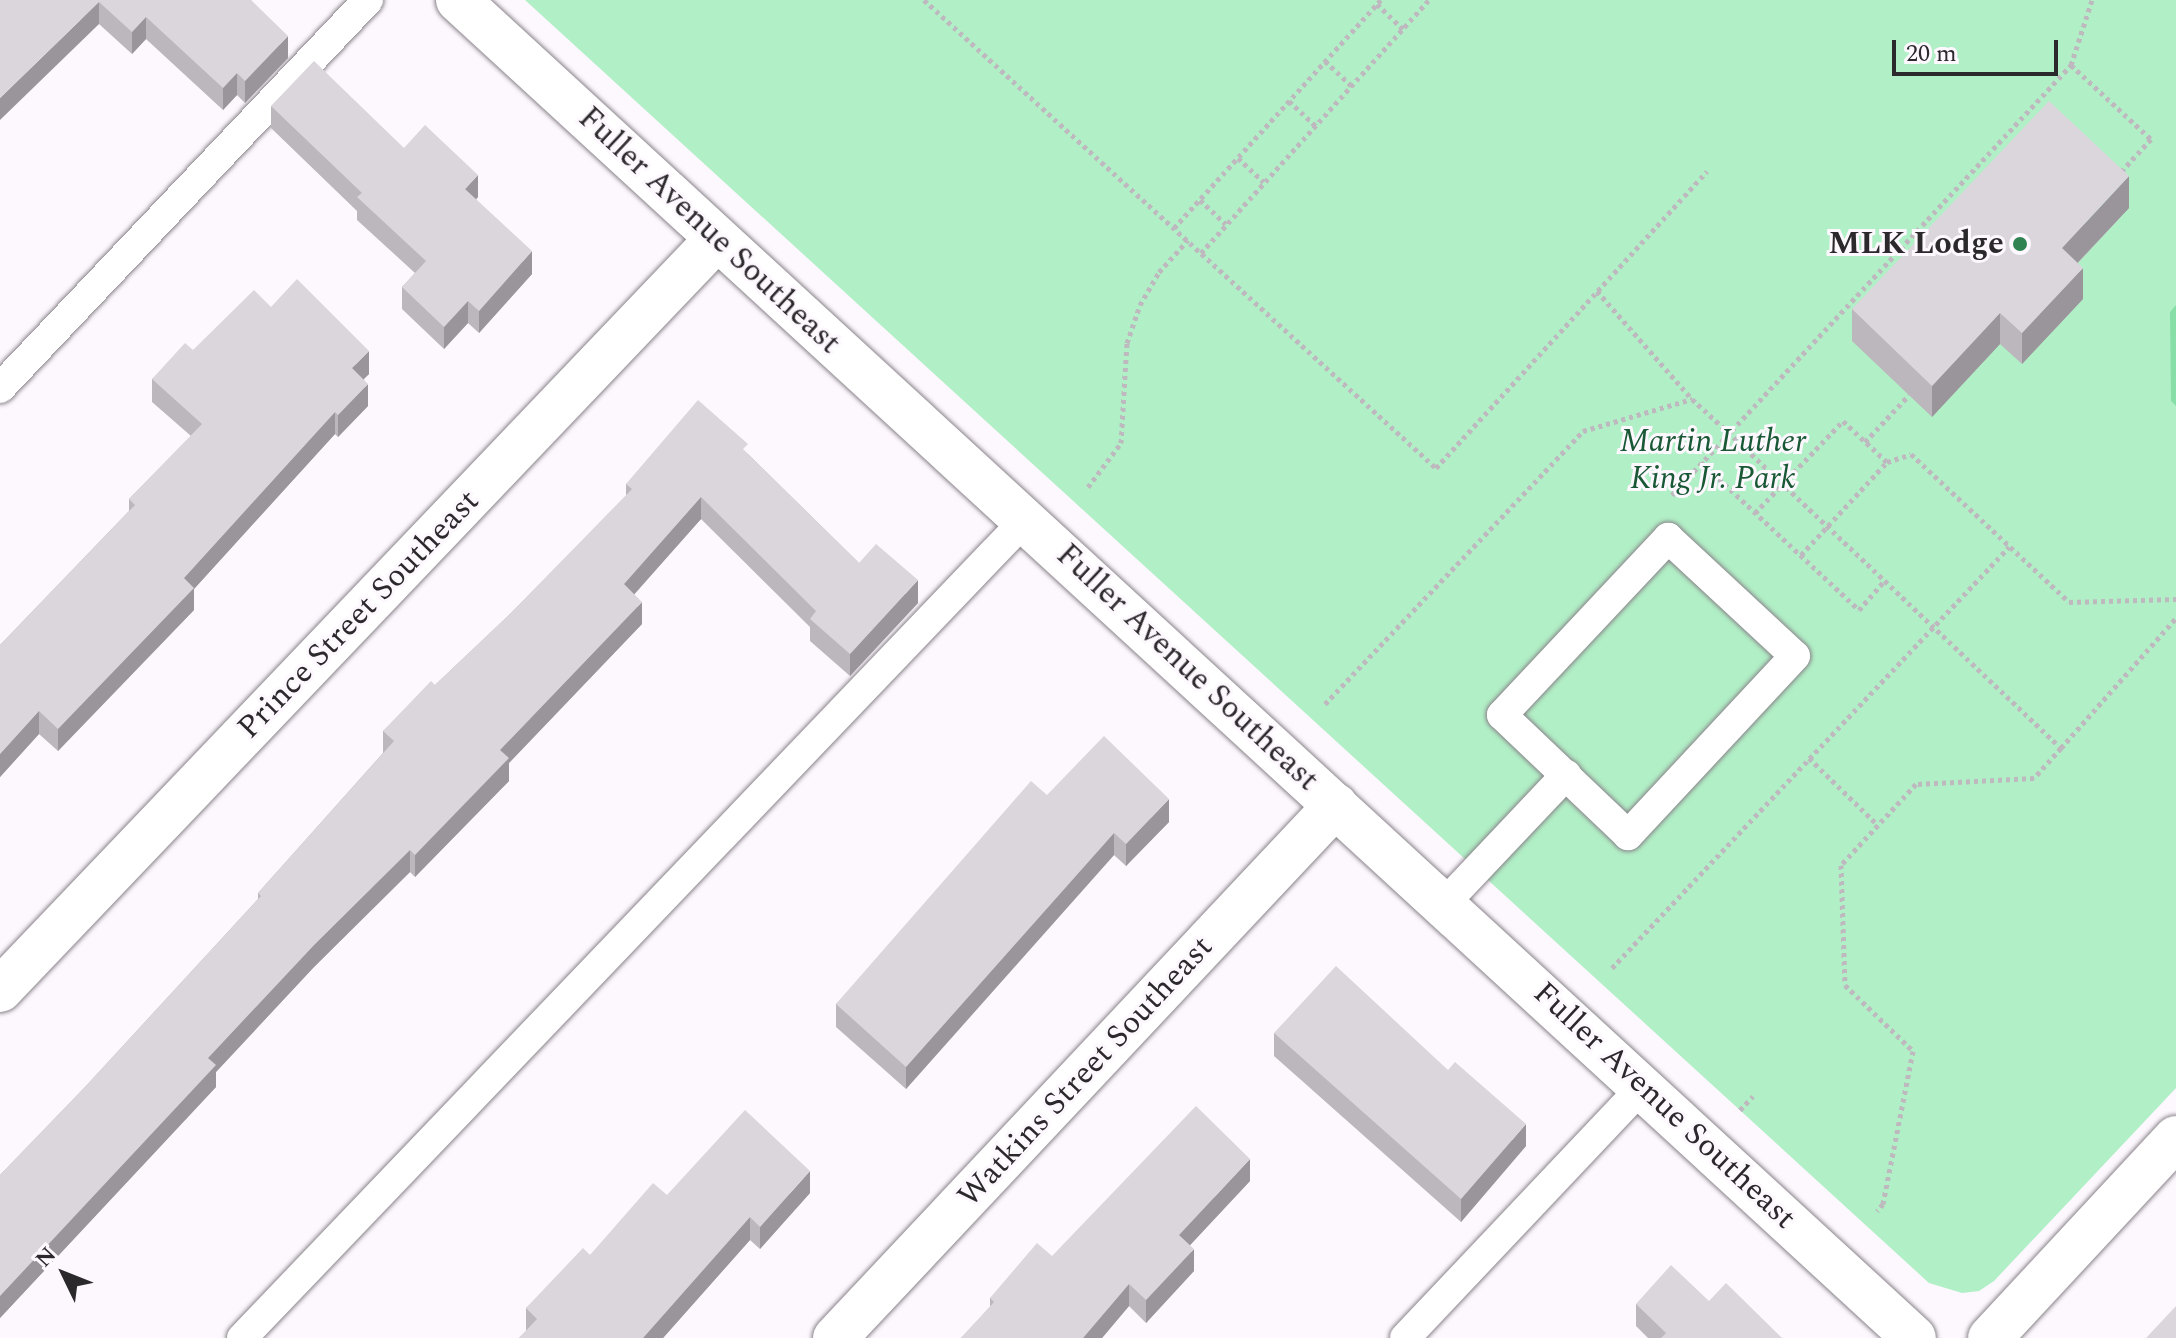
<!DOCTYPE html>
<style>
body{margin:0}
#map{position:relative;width:2176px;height:1338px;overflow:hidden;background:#fdf7fe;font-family:Spectral,serif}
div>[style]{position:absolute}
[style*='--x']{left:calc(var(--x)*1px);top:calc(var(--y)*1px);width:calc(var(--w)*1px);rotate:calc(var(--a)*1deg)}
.green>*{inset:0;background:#b1efc6}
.water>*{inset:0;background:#88dea7}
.path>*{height:5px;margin-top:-2.5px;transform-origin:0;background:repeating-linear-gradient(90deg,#beb9bf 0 4px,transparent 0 8px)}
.roads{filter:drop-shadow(0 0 2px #89848a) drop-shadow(0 0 2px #89848a)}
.service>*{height:30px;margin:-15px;padding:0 15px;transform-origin:15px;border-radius:15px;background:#fff}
.minor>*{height:44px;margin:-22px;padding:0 22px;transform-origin:22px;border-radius:22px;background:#fff}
.tertiary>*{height:44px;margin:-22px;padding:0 22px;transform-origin:22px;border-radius:22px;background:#fff}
.wall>*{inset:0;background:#bcb7bd}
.shaded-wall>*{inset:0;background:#99959a}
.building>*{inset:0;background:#dbd5dc}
.dots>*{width:22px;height:22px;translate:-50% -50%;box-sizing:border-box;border:4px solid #fdf7fe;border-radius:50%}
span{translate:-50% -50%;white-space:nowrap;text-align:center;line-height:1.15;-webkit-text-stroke:6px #fdf7fe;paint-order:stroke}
.street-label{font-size:32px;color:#2b292b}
.poi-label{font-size:32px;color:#2b292b;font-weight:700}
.right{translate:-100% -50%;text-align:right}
.park-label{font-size:32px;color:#195835;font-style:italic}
.north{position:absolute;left:24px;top:1234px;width:80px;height:80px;-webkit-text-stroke:6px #fdf7fe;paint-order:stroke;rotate:313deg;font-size:22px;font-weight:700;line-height:32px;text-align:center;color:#2b292b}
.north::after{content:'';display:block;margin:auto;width:28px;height:36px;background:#2b292b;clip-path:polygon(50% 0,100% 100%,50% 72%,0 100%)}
.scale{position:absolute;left:1892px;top:40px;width:166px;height:36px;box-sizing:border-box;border:4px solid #2b292b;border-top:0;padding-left:10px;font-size:24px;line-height:28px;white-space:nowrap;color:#2b292b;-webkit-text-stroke:6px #fdf7fe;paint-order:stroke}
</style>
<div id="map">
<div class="green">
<div style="clip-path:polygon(525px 0,2176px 0,2176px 1088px,1994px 1281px,1979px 1291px,1962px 1293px,1929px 1283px)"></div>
</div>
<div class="water">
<div style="clip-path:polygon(2176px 305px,2176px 406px,2171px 401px,2170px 312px)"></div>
</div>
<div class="path">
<div style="--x:924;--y:0;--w:694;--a:42.43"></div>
<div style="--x:1436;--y:468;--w:402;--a:-47.6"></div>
<div style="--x:1377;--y:4;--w:36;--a:44"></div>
<div style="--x:1325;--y:61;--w:37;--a:43"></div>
<div style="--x:2071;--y:65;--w:109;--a:42.8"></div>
<div style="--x:2151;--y:139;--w:46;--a:132.4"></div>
<div style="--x:1289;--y:101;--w:37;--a:43"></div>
<div style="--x:1238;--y:158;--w:35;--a:43"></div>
<div style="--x:1200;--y:200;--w:35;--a:43"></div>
<div style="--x:1174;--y:228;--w:308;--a:-47.8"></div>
<div style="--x:1201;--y:253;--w:341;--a:-48"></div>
<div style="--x:1597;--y:291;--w:144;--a:48.7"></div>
<div style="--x:1865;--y:442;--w:64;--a:-46.9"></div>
<div style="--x:1701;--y:462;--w:216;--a:43.1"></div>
<div style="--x:1859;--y:610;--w:40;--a:-49"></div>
<div style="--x:1088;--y:487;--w:55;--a:-53.1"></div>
<div style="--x:1121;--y:443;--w:100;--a:-86.6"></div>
<div style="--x:1127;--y:343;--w:40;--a:-71.1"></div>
<div style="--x:1140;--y:305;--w:38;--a:-60"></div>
<div style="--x:1159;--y:272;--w:43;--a:-47.8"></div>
<div style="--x:1672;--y:495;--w:587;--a:-47.14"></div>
<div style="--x:2071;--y:65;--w:68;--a:-72.1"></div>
<div style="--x:1755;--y:513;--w:127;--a:-46.3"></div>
<div style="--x:1843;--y:421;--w:60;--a:43"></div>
<div style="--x:1801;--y:555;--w:127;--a:-47.2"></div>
<div style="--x:1887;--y:462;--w:25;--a:-18"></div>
<div style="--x:1911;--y:454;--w:216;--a:43.1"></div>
<div style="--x:2069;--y:602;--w:107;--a:-1.6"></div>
<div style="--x:1325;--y:704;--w:376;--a:-46.6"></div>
<div style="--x:1583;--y:431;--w:114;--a:-16.4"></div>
<div style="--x:1692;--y:399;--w:49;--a:42.5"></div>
<div style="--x:1728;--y:432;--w:459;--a:43.5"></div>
<div style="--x:2061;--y:748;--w:40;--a:132"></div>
<div style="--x:2034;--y:778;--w:118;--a:177.1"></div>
<div style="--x:1916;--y:784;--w:110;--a:132.8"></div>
<div style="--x:1841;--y:865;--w:120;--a:88.1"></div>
<div style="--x:1845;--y:985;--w:95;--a:44.1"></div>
<div style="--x:1913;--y:1051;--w:156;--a:101.1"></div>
<div style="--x:1883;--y:1204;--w:9;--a:131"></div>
<div style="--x:2061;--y:748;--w:174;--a:-48.5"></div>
<div style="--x:1809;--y:758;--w:96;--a:44.2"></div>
<div style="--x:1612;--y:968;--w:579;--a:-46.68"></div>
<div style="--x:1740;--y:1110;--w:19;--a:-47"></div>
</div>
<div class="roads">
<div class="service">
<div style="--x:0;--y:388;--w:535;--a:-46.52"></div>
<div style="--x:1668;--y:538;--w:173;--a:42.9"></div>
<div style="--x:1795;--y:656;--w:245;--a:133"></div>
<div style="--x:1628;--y:835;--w:174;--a:-136.4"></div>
<div style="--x:1502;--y:715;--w:243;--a:-46.8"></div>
<div style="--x:1444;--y:904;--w:178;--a:-46.6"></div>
<div style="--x:242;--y:1338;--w:1132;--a:-46.25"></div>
<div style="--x:1405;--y:1338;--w:348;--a:-46.6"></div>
</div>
<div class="minor">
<div style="--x:0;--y:990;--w:1038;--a:-46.33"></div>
<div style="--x:835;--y:1338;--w:731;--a:-46.77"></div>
<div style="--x:1990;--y:1338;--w:273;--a:-47.1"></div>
</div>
<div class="tertiary">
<div style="--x:458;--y:0;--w:1977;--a:42.58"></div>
</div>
</div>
<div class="wall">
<div style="clip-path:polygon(0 0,251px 0,288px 58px,245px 103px,237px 95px,223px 110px,146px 39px,132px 54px,99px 24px)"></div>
<div style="clip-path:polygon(271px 106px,404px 148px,478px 197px,476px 199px,532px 274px,479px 333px,468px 323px,444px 349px,402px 309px,402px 287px,415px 273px,357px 220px,357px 211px,271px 128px)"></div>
<div style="clip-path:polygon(2129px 208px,2078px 263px,2083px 299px,2022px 364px,2000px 344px,1932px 417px,1852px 341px,1852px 309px)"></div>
<div style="clip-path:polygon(271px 307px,369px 374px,364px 379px,368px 406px,338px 437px,335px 434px,194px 589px,194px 610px,58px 751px,39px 734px,0 777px,0 645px,129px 511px,129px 499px,191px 436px,152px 402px,152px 379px,193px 350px)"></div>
<div style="clip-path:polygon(748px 454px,859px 563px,918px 603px,850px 676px,810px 641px,810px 627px,701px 519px,634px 594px,642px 624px,509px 763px,509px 781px,415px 877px,410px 872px,314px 967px,216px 1072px,216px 1087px,0 1318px,0 1175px,85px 1087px,258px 899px,258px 893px,383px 753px,383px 731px,435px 685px,512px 612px,626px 496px,626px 484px)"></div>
<div style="clip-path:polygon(1047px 795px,1169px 822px,1126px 866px,1114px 855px,906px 1089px,836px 1027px,836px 1004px)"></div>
<div style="clip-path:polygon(1274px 1033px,1526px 1146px,1461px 1222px,1274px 1056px)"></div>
<div style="clip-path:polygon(1250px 1181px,1190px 1245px,1194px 1271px,1146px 1323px,1129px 1306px,1102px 1338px,961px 1338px,990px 1307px,990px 1298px)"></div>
<div style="clip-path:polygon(810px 1193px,760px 1249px,750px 1240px,663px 1338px,519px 1338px,526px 1331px,526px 1308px,590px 1255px,667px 1195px)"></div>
<div style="clip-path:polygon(1709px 1301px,1782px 1338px,1648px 1338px,1636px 1326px,1636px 1304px)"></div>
</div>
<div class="shaded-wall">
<div style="clip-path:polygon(99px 2px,99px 24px,0 120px,0 98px)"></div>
<div style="clip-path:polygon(146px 17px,146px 39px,132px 54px,132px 32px)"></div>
<div style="clip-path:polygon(288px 36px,288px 58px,245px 103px,245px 81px)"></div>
<div style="clip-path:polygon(237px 73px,237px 95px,223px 110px,223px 88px)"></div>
<div style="clip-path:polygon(478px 175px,478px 197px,465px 211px,465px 189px)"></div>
<div style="clip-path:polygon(2129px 176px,2129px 208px,2062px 279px,2062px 248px)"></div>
<div style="clip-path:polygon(532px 251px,532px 274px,479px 333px,479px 311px)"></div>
<div style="clip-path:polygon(2083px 268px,2083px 299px,2022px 364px,2022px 333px)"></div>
<div style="clip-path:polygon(468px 301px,468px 323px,444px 349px,444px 327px)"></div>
<div style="clip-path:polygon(2000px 313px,2000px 344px,1932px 417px,1932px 386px)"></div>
<div style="clip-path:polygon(369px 351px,369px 374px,352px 390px,352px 368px)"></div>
<div style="clip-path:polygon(368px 384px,368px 406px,338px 437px,338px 415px)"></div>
<div style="clip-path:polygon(335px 412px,335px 434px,194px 589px,194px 610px,58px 751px,58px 729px,184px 578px)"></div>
<div style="clip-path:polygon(701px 497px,701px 519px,624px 606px,624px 584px)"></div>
<div style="clip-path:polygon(918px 580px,918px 603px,850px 676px,850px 654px)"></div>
<div style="clip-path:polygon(642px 602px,642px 624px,509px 763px,509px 781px,415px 877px,415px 855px,500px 750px)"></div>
<div style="clip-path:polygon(39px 711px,39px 734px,0 777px,0 754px)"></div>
<div style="clip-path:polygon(1169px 799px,1169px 822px,1126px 866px,1126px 844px)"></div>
<div style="clip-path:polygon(1114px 833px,1114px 855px,906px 1089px,906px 1067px)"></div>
<div style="clip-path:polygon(410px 850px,410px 872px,314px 967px,216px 1072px,216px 1087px,0 1318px,0 1296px,208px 1058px,314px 945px)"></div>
<div style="clip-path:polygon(1526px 1124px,1526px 1146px,1461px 1222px,1461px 1199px)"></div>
<div style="clip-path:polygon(1250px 1159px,1250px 1181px,1179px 1257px,1179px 1235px)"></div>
<div style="clip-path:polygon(810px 1171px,810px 1193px,760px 1249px,760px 1227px)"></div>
<div style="clip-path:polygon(750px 1217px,750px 1240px,663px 1338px,643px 1338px)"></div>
<div style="clip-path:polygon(1194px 1249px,1194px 1271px,1146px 1323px,1146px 1300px)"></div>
<div style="clip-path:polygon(1129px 1284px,1129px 1306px,1102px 1338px,1083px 1338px)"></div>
</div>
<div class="building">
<div style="clip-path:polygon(0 0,251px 0,288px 36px,245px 81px,237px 73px,223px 88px,146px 17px,132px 32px,99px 2px,0 98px)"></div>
<div style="clip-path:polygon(314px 61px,404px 148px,425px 125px,478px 175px,465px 189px,532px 251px,479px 311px,468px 301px,444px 327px,402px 287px,426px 261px,357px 197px,362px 193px,271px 106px)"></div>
<div style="clip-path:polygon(2049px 101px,2129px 176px,2062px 248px,2083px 268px,2022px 333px,2000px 313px,1932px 386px,1852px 309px)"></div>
<div style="clip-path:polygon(297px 279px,369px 351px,352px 368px,368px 384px,338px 415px,335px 412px,184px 578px,194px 588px,58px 729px,39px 711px,0 754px,0 645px,135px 505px,129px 499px,202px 424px,152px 379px,185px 343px,193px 350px,254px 290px,271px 307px)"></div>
<div style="clip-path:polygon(698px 400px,748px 444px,743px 449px,859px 563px,876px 544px,918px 580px,850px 654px,810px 619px,816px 611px,701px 497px,624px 584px,642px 602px,500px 750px,509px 758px,415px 855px,410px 850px,314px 945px,208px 1058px,216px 1065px,0 1296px,0 1175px,85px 1087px,261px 896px,258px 893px,394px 741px,383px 731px,431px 681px,435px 685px,512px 612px,632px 489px,626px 484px)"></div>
<div style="clip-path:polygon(1104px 736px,1169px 799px,1126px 844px,1114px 833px,906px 1067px,836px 1004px,1031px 781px,1047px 795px)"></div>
<div style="clip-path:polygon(1336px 966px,1448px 1070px,1455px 1062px,1526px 1124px,1461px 1199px,1274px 1033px)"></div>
<div style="clip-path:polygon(1196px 1106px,1250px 1159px,1179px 1235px,1194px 1249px,1146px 1300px,1129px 1284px,1083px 1338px,961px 1338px,994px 1302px,990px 1298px,1037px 1243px,1052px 1256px)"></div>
<div style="clip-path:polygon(745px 1110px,810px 1171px,760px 1227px,750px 1217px,643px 1338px,519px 1338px,537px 1319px,526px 1308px,583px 1248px,590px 1255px,653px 1183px,667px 1195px)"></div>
<div style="clip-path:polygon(1671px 1265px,1709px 1301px,1726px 1283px,1782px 1338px,1661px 1338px,1666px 1333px,1636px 1304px)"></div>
<div style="clip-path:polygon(2176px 1306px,2176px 1338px,2146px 1338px)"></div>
</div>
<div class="dots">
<div style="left:2020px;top:244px;background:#308253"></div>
</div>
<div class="street-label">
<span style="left:709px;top:231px;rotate:43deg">Fuller Avenue Southeast</span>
<span style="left:359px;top:615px;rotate:-46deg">Prince Street Southeast</span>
<span style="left:1187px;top:668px;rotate:43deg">Fuller Avenue Southeast</span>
<span style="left:1086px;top:1072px;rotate:-47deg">Watkins Street Southeast</span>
<span style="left:1664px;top:1106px;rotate:43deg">Fuller Avenue Southeast</span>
</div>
<div class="poi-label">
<span class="right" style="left:2004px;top:244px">MLK Lodge</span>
</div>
<div class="park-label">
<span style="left:1713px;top:461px">Martin Luther<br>King Jr. Park</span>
</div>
<div class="north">N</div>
<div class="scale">20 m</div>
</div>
